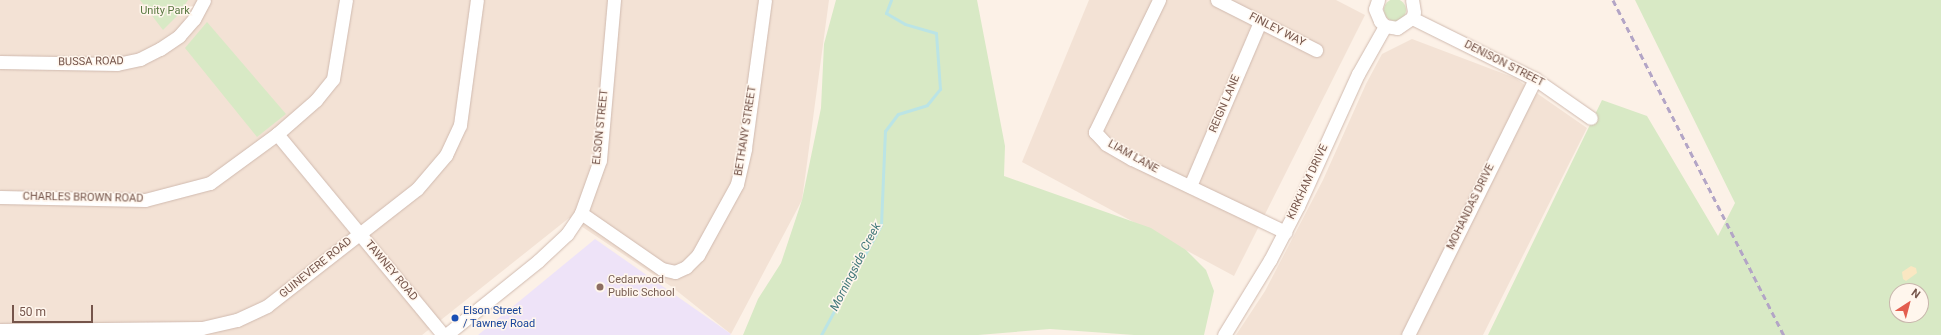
<!DOCTYPE html>
<style>
body{margin:0}
#map{position:relative;width:1941px;height:335px;overflow:hidden;background:#fcf1e7;font-family:Roboto,sans-serif}
div>[style]{position:absolute}
[style*='--x']{left:calc(var(--x)*1px);top:calc(var(--y)*1px);width:calc(var(--w)*1px);rotate:calc(var(--a)*1deg)}
.residential>*{inset:0;background:#f3e2d5}
.education>*{inset:0;background:#eee3f8}
.green>*{inset:0;background:#d8e9c5}
.round{border-radius:50%}
.sand>*{inset:0;background:#fae7c2}
.stream>*{height:3px;margin:-1.5px;padding:0 1.5px;transform-origin:1.5px;border-radius:1.5px;background:#bbe4e5}
.roads{filter:drop-shadow(0 0 1px #d0baaf) drop-shadow(0 0 1px #d0baaf)}
.minor>*{height:13px;margin:-6.5px;padding:0 6.5px;transform-origin:6.5px;border-radius:6.5px;background:#fff}
.rail>*{height:3px;margin-top:-1.5px;transform-origin:0;background:repeating-linear-gradient(90deg,#b3a5c6 0 6px,transparent 0 10px)}
.dots>*{width:11px;height:11px;translate:-50% -50%;box-sizing:border-box;border:2px solid #fff6ed;border-radius:50%}
span{translate:-50% -50%;white-space:nowrap;text-align:center;line-height:1.15;-webkit-text-stroke:3px #fff6ed;paint-order:stroke}
.park-label{font-size:11px;color:#5b7a43}
.street-label{font-size:11px;color:#75554b}
.education-label{font-size:11px;color:#785e54}
.left{translate:0 -50%;text-align:left}
.transit-label{font-size:11px;color:#164399}
.water-label{font-size:12px;color:#40777a;font-style:italic}
.north{position:absolute;left:1889px;top:283px;width:40px;height:40px;box-sizing:border-box;background:#fff6ed;border:1px solid #c8b6ac;border-radius:50%;rotate:36deg;font-size:11px;font-weight:700;line-height:16px;text-align:center;color:#75554b}
.north::after{content:'';display:block;margin:auto;width:14px;height:18px;background:#e35e4f;clip-path:polygon(50% 0,100% 100%,50% 72%,0 100%)}
.scale{position:absolute;left:12px;top:305px;width:81px;height:18px;box-sizing:border-box;border:2px solid #75554b;border-top:0;padding-left:5px;font-size:12px;line-height:14px;white-space:nowrap;color:#75554b;-webkit-text-stroke:3px #fff6ed;paint-order:stroke}
</style>
<div id="map">
<div class="residential">
<div style="clip-path:polygon(0 0,829px 0,802px 200px,731px 334px,672px 287px,569px 218px,422px 335px,0 335px)"></div>
<div style="clip-path:polygon(1089px 0,1336px 0,1365px 15px,1234px 276px,1022px 162px)"></div>
<div style="clip-path:polygon(1412px 39px,1515px 78px,1587px 128px,1483px 335px,1236px 335px,1265px 291px,1323px 180px,1366px 84px,1382px 54px)"></div>
</div>
<div class="education">
<div style="clip-path:polygon(595px 239px,731px 334px,730px 335px,478px 335px)"></div>
</div>
<div class="green">
<div class="round" style="left:1384px;top:-1px;width:22px;height:22px"></div>
<div style="clip-path:polygon(140px 0,188px 0,179px 14px,163px 30px)"></div>
<div style="clip-path:polygon(836px 0,977px 0,1005px 146px,1004px 176px,1151px 228px,1186px 250px,1206px 270px,1214px 291px,1204px 335px,1134px 335px,1050px 329px,978px 335px,743px 335px,758px 299px,781px 263px,802px 200px,821px 108px,824px 44px)"></div>
<div style="clip-path:polygon(evenodd,1635px 0,1941px 0,1941px 335px,1488px 335px,1602px 100px,1647px 116px,1718px 236px,1735px 203px,1635px 0,1897px 291px,1921px 291px,1921px 315px,1897px 315px,1897px 291px)"></div>
<div style="clip-path:polygon(207px 22px,286px 114px,257px 137px,185px 48px)"></div>
</div>
<div class="sand">
<div style="clip-path:polygon(1911px 266px,1916px 268px,1917px 273px,1906px 281px,1903px 279px,1902px 272px)"></div>
</div>
<div class="stream">
<div style="--x:821;--y:335;--w:125;--a:-61.4"></div>
<div style="--x:881;--y:225;--w:94;--a:-87.6"></div>
<div style="--x:885;--y:131;--w:21;--a:-53"></div>
<div style="--x:898;--y:114;--w:30;--a:-17"></div>
<div style="--x:927;--y:105;--w:21;--a:-51"></div>
<div style="--x:940;--y:89;--w:56;--a:-94.1"></div>
<div style="--x:936;--y:33;--w:32;--a:-164"></div>
<div style="--x:905;--y:24;--w:22;--a:-150"></div>
<div style="--x:886;--y:13;--w:14;--a:-69"></div>
</div>
<div class="roads">
<div class="minor">
<div style="--x:1159;--y:0;--w:147;--a:115.9"></div>
<div style="--x:1095;--y:132;--w:16;--a:47"></div>
<div style="--x:1106;--y:144;--w:30;--a:30"></div>
<div style="--x:1132;--y:159;--w:170;--a:25.5"></div>
<div style="--x:1217;--y:0;--w:111;--a:26.8"></div>
<div style="--x:1378;--y:0;--w:9;--a:108"></div>
<div style="--x:1375;--y:9;--w:13;--a:67"></div>
<div style="--x:1380;--y:21;--w:7;--a:45"></div>
<div style="--x:1385;--y:26;--w:12;--a:9"></div>
<div style="--x:1397;--y:28;--w:18;--a:-34"></div>
<div style="--x:1412;--y:18;--w:6;--a:-72"></div>
<div style="--x:1414;--y:12;--w:12;--a:-99"></div>
<div style="--x:1412;--y:18;--w:137;--a:26.4"></div>
<div style="--x:1535;--y:79;--w:68;--a:34.9"></div>
<div style="--x:0;--y:62;--w:117;--a:1"></div>
<div style="--x:117;--y:64;--w:24;--a:-12"></div>
<div style="--x:140;--y:59;--w:22;--a:-27"></div>
<div style="--x:160;--y:49;--w:23;--a:-34"></div>
<div style="--x:179;--y:36;--w:23;--a:-49"></div>
<div style="--x:194;--y:19;--w:21;--a:-62"></div>
<div style="--x:277;--y:134;--w:261;--a:50.4"></div>
<div style="--x:1190;--y:186;--w:178;--a:-66.9"></div>
<div style="--x:0;--y:197;--w:145;--a:1.2"></div>
<div style="--x:145;--y:200;--w:67;--a:-14.7"></div>
<div style="--x:210;--y:183;--w:83;--a:-36.2"></div>
<div style="--x:277;--y:134;--w:52;--a:-41.1"></div>
<div style="--x:316;--y:100;--w:27;--a:-51"></div>
<div style="--x:333;--y:79;--w:80;--a:-80.7"></div>
<div style="--x:581;--y:213;--w:98;--a:34.7"></div>
<div style="--x:662;--y:269;--w:13;--a:13"></div>
<div style="--x:675;--y:272;--w:12;--a:-24"></div>
<div style="--x:686;--y:267;--w:17;--a:-45"></div>
<div style="--x:698;--y:255;--w:81;--a:-61.2"></div>
<div style="--x:737;--y:184;--w:37;--a:-77"></div>
<div style="--x:745;--y:148;--w:149;--a:-82.3"></div>
<div style="--x:0;--y:330;--w:202;--a:-0.6"></div>
<div style="--x:202;--y:328;--w:36;--a:-13"></div>
<div style="--x:237;--y:320;--w:33;--a:-25"></div>
<div style="--x:267;--y:306;--w:190;--a:-38"></div>
<div style="--x:417;--y:189;--w:45;--a:-49.5"></div>
<div style="--x:446;--y:155;--w:33;--a:-65"></div>
<div style="--x:460;--y:125;--w:126;--a:-82.3"></div>
<div style="--x:446;--y:335;--w:118;--a:-38.8"></div>
<div style="--x:538;--y:261;--w:40;--a:-43"></div>
<div style="--x:567;--y:234;--w:25;--a:-56"></div>
<div style="--x:581;--y:213;--w:56;--a:-70.3"></div>
<div style="--x:600;--y:160;--w:161;--a:-85"></div>
<div style="--x:1224;--y:335;--w:88;--a:-58.5"></div>
<div style="--x:1270;--y:260;--w:61;--a:-62.6"></div>
<div style="--x:1298;--y:206;--w:145;--a:-65.6"></div>
<div style="--x:1358;--y:74;--w:55;--a:-60.6"></div>
<div style="--x:1408;--y:335;--w:286;--a:-63.6"></div>
</div>
</div>
<div class="rail">
<div style="--x:1613;--y:0;--w:376;--a:63"></div>
</div>
<div class="dots">
<div style="left:600px;top:287px;background:#8d6e63"></div>
<div style="left:455px;top:318px;background:#1a4fb4"></div>
</div>
<div class="park-label">
<span style="left:165px;top:11px">Unity Park</span>
</div>
<div class="street-label">
<span style="left:1277px;top:30px;rotate:27deg">FINLEY WAY</span>
<span style="left:91px;top:62px;rotate:-1deg">BUSSA ROAD</span>
<span style="left:1504px;top:64px;rotate:27deg">DENISON STREET</span>
<span style="left:1225px;top:104px;rotate:-67deg">REIGN LANE</span>
<span style="left:601px;top:127px;rotate:-84deg">ELSON STREET</span>
<span style="left:746px;top:131px;rotate:-81deg">BETHANY STREET</span>
<span style="left:1133px;top:157px;rotate:29deg">LIAM LANE</span>
<span style="left:1308px;top:182px;rotate:-65deg">KIRKHAM DRIVE</span>
<span style="left:83px;top:198px;rotate:1deg">CHARLES BROWN ROAD</span>
<span style="left:1471px;top:207px;rotate:-64deg">MOHANDAS DRIVE</span>
<span style="left:316px;top:268px;rotate:-39deg">GUINEVERE ROAD</span>
<span style="left:391px;top:271px;rotate:50deg">TAWNEY ROAD</span>
</div>
<div class="education-label">
<span class="left" style="left:608px;top:287px">Cedarwood<br>Public School</span>
</div>
<div class="transit-label">
<span class="left" style="left:463px;top:318px">Elson Street<br>/ Tawney Road</span>
</div>
<div class="water-label">
<span style="left:856px;top:267px;rotate:-63deg">Morningside Creek</span>
</div>
<div class="north">N</div>
<div class="scale">50 m</div>
</div>
